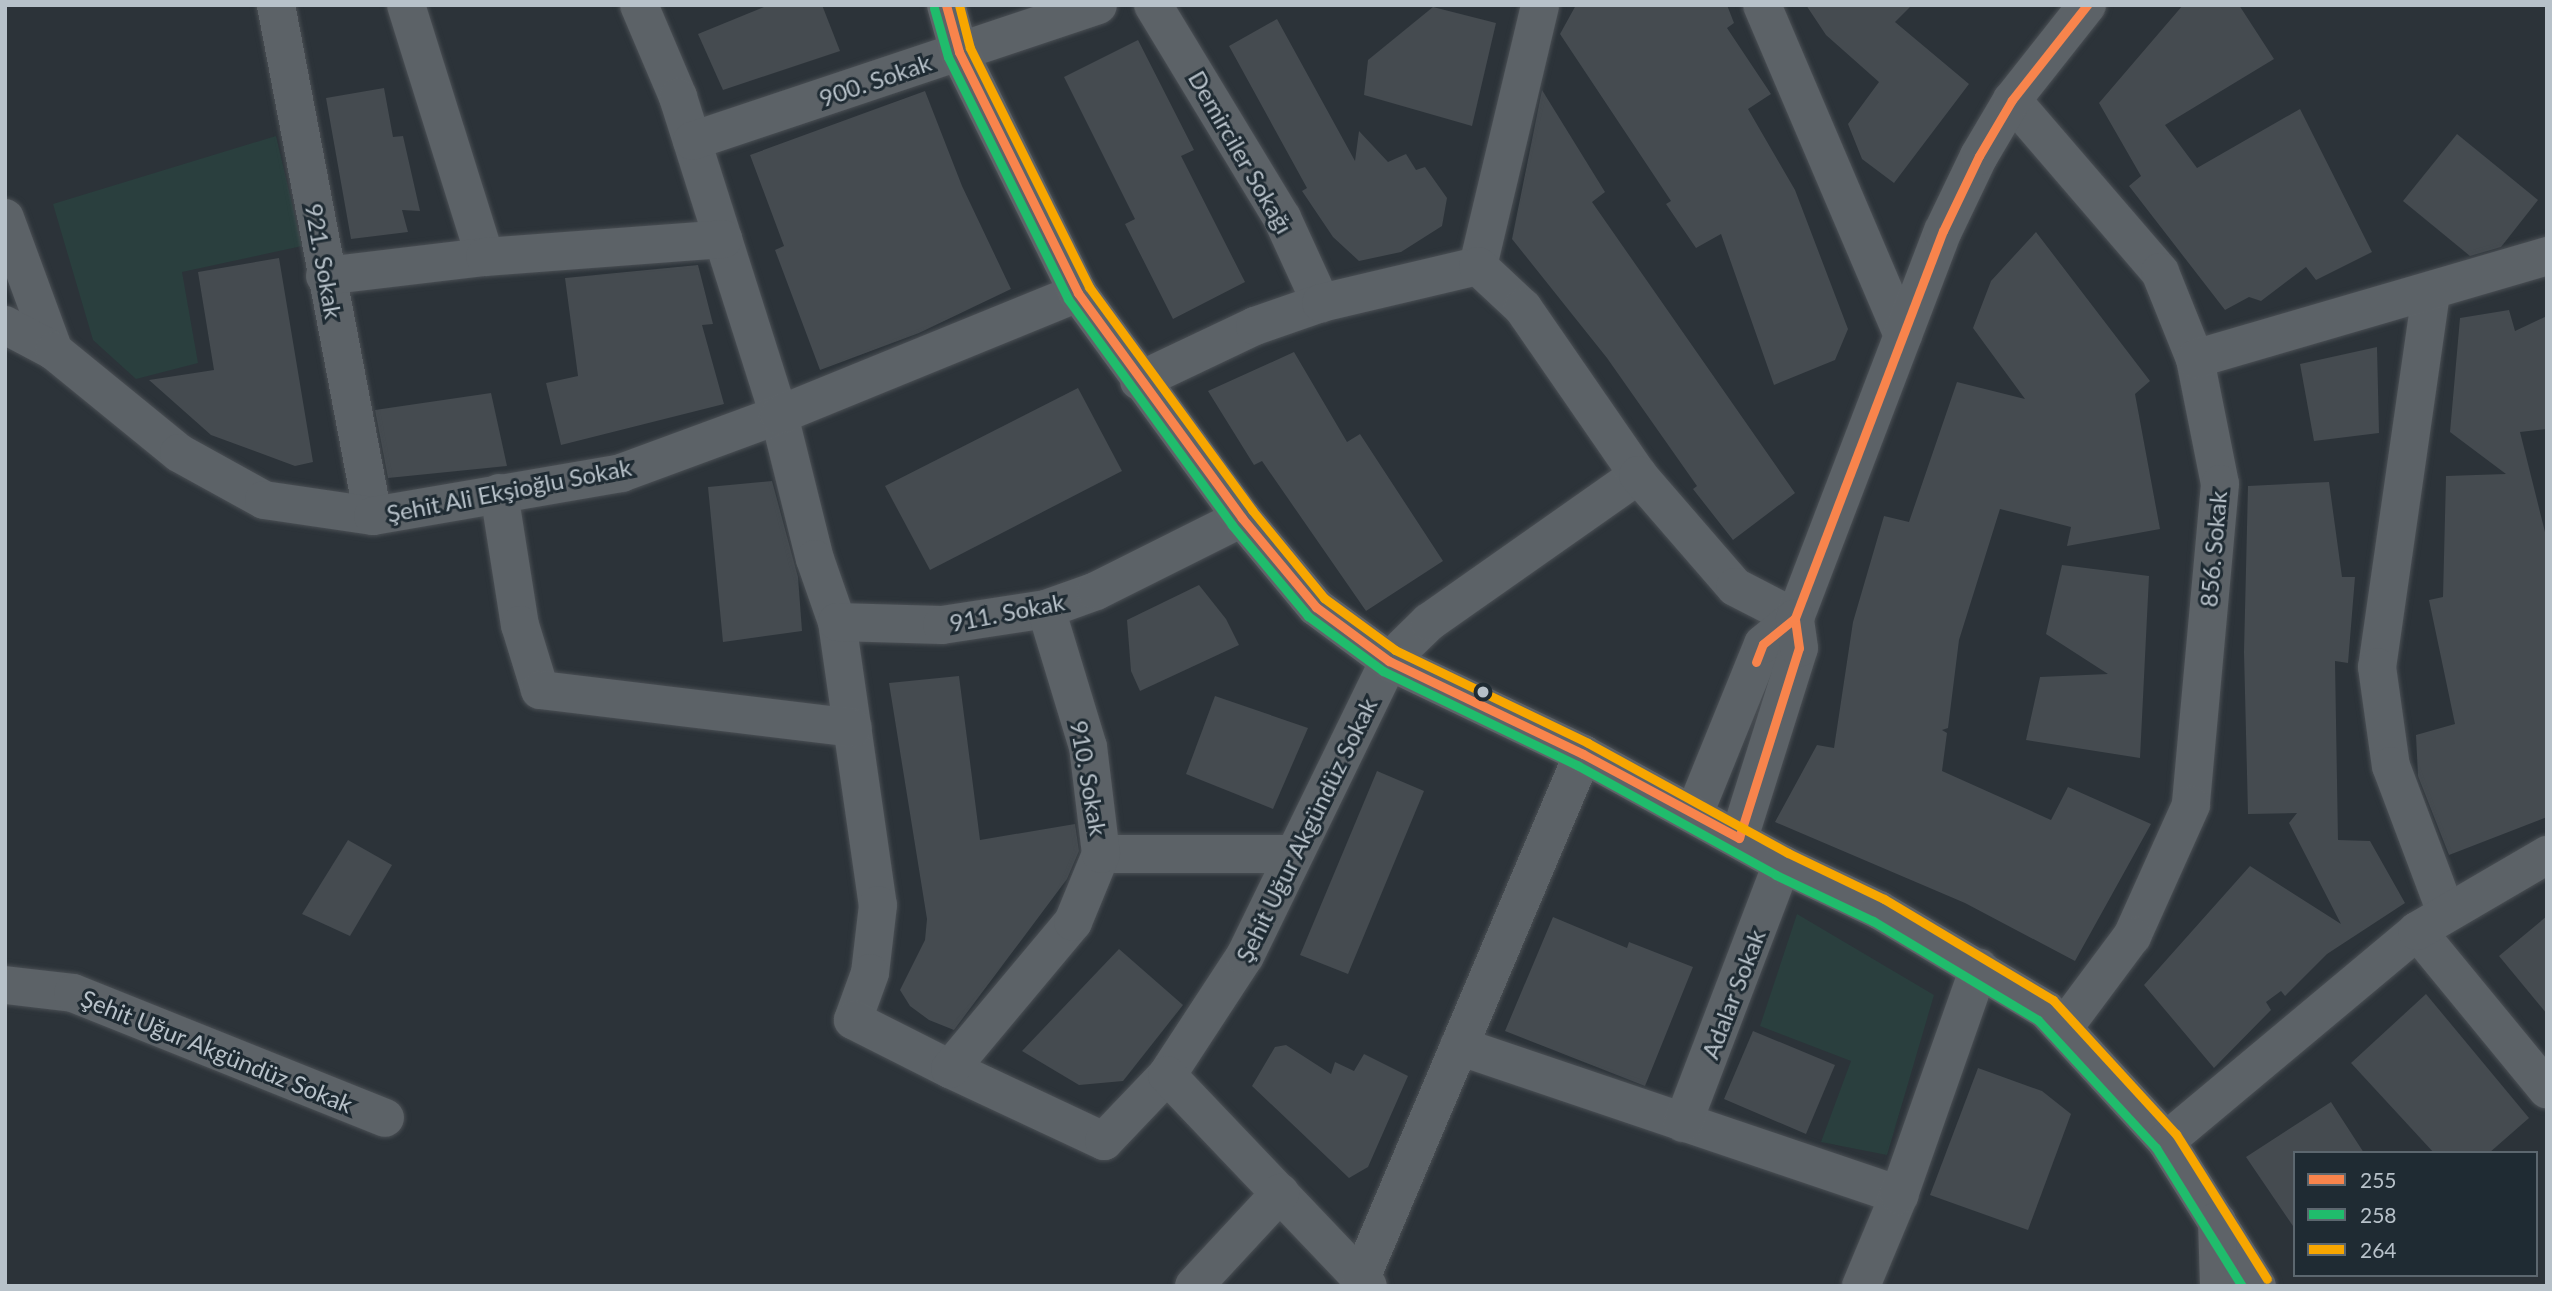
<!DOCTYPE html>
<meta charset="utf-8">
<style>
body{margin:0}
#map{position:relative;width:2552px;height:1291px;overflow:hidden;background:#2c3339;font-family:Lato,sans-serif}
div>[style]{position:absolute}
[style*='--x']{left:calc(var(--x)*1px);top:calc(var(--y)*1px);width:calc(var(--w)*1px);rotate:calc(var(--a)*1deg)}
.green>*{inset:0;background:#2a3f3e}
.building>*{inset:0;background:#454b50}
.roads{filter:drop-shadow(0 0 2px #4a4f54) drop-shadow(0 0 2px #4a4f54)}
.minor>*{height:38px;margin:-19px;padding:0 19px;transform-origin:19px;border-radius:19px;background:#5c6267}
.major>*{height:38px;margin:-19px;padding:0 19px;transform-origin:19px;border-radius:19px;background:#5e6368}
.bus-1>*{height:9px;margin:-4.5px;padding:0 4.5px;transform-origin:4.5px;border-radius:4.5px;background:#f8844c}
.bus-2>*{height:9px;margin:-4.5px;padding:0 4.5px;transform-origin:4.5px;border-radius:4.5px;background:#20bc6c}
.bus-3>*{height:9px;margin:-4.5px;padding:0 4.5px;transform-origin:4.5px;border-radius:4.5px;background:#f7a600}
.dots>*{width:19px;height:19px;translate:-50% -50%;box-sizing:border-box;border:4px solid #1f2b33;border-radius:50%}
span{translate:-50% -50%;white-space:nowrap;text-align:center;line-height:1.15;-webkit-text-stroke:6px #1f2b33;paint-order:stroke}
.street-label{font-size:24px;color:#b7c1c9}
.frame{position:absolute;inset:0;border:7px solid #b7c1c9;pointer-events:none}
.legend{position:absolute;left:2293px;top:1151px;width:245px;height:126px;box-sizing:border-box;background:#1f2b33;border:2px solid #5c676f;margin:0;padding:9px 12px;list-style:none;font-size:21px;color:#b7c1c9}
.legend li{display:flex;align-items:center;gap:14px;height:35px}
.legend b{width:35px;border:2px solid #5c676f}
</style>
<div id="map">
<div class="green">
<div style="clip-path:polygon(276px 136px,302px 246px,182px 272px,198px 363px,136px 379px,93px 340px,53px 204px)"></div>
<div style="clip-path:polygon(1797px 914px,1934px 995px,1887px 1155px,1821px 1142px,1851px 1061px,1760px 1026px)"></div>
</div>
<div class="building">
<div style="clip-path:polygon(769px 5px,822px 5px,840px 51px,723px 90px,698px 34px)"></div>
<div style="clip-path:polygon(1576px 5px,1727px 5px,1734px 23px,1727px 28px,1771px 94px,1748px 109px,1795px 190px,1848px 329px,1835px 360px,1774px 385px,1721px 234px,1696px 248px,1666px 204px,1671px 201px,1560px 34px)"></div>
<div style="clip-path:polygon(1806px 5px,1912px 5px,1895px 22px,1969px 84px,1894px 183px,1862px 159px,1848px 124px,1879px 82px,1826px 35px)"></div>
<div style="clip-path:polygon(2183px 5px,2239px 5px,2274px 59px,2165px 125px,2197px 168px,2300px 109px,2372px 252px,2316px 280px,2306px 267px,2261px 301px,2249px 297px,2225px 310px,2129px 186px,2141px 176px,2099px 103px)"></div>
<div style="clip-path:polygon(1433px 7px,1496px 23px,1472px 126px,1364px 95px,1368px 60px)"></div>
<div style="clip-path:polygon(1277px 19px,1355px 161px,1359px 131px,1388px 162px,1406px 154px,1416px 170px,1425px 167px,1447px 198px,1442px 226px,1401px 252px,1359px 261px,1333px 237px,1302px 191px,1307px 188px,1229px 46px)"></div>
<div style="clip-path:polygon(1138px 40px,1194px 150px,1181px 156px,1245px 282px,1173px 319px,1125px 224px,1135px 219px,1064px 77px)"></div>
<div style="clip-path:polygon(384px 88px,393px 137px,403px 136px,420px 211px,402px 210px,408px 232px,351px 239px,326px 98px)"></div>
<div style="clip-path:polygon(1542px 90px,1605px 192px,1592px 202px,1795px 493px,1733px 540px,1693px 489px,1697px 486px,1607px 358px,1512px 239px)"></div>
<div style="clip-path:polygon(925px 91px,962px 186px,1011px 289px,919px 333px,820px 370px,775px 250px,784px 246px,750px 155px)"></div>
<div style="clip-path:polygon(2457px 134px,2538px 200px,2501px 247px,2470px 256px,2403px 201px)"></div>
<div style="clip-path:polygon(2036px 232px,2150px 381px,2135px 394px,2160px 529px,2067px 546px,2071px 527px,2000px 509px,1959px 640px,1948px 728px,1942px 730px,1947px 733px,1942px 771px,2051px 820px,2068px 787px,2151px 824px,2075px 961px,1965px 903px,1775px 822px,1817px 745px,1834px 748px,1853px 622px,1884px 516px,1909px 522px,1957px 382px,2025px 399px,1973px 328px,1991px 281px)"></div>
<div style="clip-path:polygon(279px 258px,313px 462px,295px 466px,211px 435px,149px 380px,214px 370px,198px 272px)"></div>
<div style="clip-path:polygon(698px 265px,713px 324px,702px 325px,724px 404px,561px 445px,546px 383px,578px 376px,565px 278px)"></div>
<div style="clip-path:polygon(2509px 310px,2515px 331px,2547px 316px,2547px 429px,2520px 432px,2547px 540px,2547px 817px,2449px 855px,2418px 776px,2416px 735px,2455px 724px,2429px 600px,2443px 597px,2446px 476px,2506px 474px,2450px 432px,2460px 318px)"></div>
<div style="clip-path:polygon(2377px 347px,2379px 433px,2314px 441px,2300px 364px)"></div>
<div style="clip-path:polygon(1294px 352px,1347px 442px,1360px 434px,1443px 561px,1366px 611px,1262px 461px,1254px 465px,1208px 391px)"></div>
<div style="clip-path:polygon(1078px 388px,1122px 471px,930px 570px,885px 486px)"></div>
<div style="clip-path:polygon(491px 393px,507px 466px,388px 478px,375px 410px)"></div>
<div style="clip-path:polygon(772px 481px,798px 577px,802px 631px,723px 642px,708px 487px)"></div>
<div style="clip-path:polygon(2329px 482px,2342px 577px,2355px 577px,2348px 663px,2335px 661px,2338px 840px,2370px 841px,2405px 903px,2327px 954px,2285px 996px,2281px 991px,2266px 1002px,2271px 1010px,2214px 1068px,2144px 985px,2250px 866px,2341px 924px,2289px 823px,2297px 813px,2248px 814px,2244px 652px,2248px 486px)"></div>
<div style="clip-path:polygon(2062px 565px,2149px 576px,2140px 758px,2026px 740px,2040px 677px,2108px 674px,2046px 634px)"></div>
<div style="clip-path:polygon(1199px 585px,1226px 619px,1239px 645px,1140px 691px,1131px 671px,1127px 620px)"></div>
<div style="clip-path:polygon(959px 676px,980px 840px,1075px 824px,1079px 851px,1067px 879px,954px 1030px,929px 1020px,910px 1006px,900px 990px,925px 940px,927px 919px,889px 683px)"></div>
<div style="clip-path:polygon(1215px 696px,1308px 728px,1273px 809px,1186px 774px)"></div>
<div style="clip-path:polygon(1377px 771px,1424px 791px,1348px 974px,1300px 955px)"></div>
<div style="clip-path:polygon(348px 840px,392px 865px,350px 936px,302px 914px)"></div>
<div style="clip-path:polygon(2547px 916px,2547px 1014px,2499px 956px)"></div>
<div style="clip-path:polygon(1553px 917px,1627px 948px,1629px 942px,1693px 967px,1645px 1086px,1505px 1031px)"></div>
<div style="clip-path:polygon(1119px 949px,1183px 1005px,1123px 1081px,1079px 1085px,1022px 1051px)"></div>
<div style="clip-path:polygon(2426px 994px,2529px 1118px,2489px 1153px,2434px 1153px,2351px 1063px)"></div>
<div style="clip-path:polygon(1753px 1031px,1835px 1065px,1806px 1134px,1724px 1099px)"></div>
<div style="clip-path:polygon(1286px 1045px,1331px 1074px,1335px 1062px,1354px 1071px,1364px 1054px,1408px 1076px,1368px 1167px,1349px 1178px,1252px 1086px,1275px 1047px)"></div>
<div style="clip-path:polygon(1978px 1068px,2042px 1091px,2071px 1114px,2028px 1230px,1930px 1195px)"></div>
<div style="clip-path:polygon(2331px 1102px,2364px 1153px,2295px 1153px,2295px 1229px,2246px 1157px)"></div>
</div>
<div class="roads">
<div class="minor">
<div style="--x:276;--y:5;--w:520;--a:79.25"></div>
<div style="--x:406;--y:5;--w:264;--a:72.6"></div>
<div style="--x:639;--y:5;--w:100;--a:67"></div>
<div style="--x:678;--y:97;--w:334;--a:72.4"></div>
<div style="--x:779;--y:415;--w:148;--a:76"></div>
<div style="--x:815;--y:559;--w:67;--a:70.8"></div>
<div style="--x:837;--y:622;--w:286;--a:81.8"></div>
<div style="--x:878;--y:905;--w:68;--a:96.7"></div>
<div style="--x:870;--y:973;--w:50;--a:109.9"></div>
<div style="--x:853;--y:1020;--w:109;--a:26.8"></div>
<div style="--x:950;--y:1069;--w:170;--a:25.1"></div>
<div style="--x:1104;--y:1141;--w:91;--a:-46.3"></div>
<div style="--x:1167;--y:1075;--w:142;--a:-56.8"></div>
<div style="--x:1245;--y:956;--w:328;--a:-64"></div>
<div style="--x:1389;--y:661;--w:56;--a:-44.3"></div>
<div style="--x:1429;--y:622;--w:256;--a:-35.1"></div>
<div style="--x:1153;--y:5;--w:249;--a:58.8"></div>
<div style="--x:1282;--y:218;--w:94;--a:65.4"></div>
<div style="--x:1762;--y:5;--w:359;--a:66.9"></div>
<div style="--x:2012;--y:100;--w:227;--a:49.3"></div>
<div style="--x:2160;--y:272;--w:94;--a:68.1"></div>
<div style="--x:2195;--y:359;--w:127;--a:78.7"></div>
<div style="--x:2220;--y:484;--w:322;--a:95.2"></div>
<div style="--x:2191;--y:805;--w:144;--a:114.2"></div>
<div style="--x:2132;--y:936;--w:112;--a:126.7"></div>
<div style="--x:692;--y:141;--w:428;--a:-18.5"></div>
<div style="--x:5;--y:218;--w:142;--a:69.8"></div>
<div style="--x:1478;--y:266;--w:268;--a:-76.6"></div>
<div style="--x:325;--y:276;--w:161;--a:-6.8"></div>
<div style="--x:485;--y:257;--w:239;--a:-4.3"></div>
<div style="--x:2431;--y:293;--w:378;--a:98.2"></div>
<div style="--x:2377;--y:667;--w:100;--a:82"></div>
<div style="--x:2391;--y:766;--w:156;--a:69.4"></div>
<div style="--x:5;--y:325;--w:55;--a:28"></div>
<div style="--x:54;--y:351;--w:161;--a:39.2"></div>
<div style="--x:179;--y:453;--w:97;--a:28.9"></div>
<div style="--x:264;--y:500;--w:110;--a:8.4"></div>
<div style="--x:373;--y:516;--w:252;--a:-9.8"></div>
<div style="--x:621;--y:473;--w:168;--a:-20.2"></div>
<div style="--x:779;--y:415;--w:323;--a:-22.2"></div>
<div style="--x:2195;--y:359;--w:367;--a:-16.3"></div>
<div style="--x:1139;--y:381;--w:128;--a:-25.4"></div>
<div style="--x:1255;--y:326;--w:70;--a:-19.2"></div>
<div style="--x:1321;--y:303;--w:161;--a:-13.3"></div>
<div style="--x:1478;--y:266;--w:62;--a:43"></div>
<div style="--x:1523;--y:308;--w:203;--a:55.4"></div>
<div style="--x:1638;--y:475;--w:148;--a:49.1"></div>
<div style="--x:1735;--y:587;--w:68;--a:27.3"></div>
<div style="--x:499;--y:493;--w:134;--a:81"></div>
<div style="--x:520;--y:625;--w:68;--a:72.9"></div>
<div style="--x:540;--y:690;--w:315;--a:6.9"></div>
<div style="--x:837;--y:622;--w:105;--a:1.6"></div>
<div style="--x:942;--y:625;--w:105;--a:-8.7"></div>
<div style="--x:1046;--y:609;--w:53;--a:-19.8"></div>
<div style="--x:1096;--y:591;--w:163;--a:-26.6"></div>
<div style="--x:1694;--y:814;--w:183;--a:-67.9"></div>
<div style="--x:1763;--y:644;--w:41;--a:-39.1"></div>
<div style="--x:1795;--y:618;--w:414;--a:-69.1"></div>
<div style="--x:1943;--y:231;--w:83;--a:-64.4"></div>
<div style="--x:1979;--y:156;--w:65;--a:-59.5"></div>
<div style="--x:2012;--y:100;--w:121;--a:-51.7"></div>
<div style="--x:1739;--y:838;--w:199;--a:-72.5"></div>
<div style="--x:1799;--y:648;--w:30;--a:-98"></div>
<div style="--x:1101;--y:854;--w:192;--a:0"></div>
<div style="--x:2417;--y:931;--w:205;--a:50.6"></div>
<div style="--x:5;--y:985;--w:68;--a:6.7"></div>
<div style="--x:73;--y:993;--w:336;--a:21.8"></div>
<div style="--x:1459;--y:1046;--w:465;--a:18.7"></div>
<div style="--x:950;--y:1069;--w:192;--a:-50.1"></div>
<div style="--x:1073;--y:922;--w:74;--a:-67.6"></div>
<div style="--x:1101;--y:854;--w:108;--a:-96.9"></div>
<div style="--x:1088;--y:747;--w:144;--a:-106.9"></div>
<div style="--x:1167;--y:1075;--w:291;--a:46.4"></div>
<div style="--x:1683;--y:1123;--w:277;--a:-69.1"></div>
<div style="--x:2166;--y:1141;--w:327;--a:-39.9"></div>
<div style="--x:2417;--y:931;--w:151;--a:-30.3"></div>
<div style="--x:1361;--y:1278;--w:569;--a:-67.04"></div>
<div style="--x:1194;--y:1286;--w:127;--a:-47.2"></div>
<div style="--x:1861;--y:1286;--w:99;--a:-67.3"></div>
<div style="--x:1899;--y:1195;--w:241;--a:-70.6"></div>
</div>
<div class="major">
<div style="--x:946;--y:5;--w:49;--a:74.5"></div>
<div style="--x:959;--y:52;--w:269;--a:63.7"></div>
<div style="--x:1078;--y:293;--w:278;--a:53.9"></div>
<div style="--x:1242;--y:518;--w:116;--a:50.3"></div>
<div style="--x:1316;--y:607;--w:91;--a:36.5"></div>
<div style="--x:1389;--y:661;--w:215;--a:25.6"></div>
<div style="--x:1583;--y:754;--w:227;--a:28.9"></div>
<div style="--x:1782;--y:864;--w:107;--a:25.4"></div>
<div style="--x:1879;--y:910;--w:195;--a:30.9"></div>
<div style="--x:2046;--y:1010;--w:178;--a:47.5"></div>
<div style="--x:2166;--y:1141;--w:171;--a:57.9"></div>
<div style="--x:2217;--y:1221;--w:65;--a:88.2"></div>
</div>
</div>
<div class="bus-1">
<div style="--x:946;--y:5;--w:49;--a:74.5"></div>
<div style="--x:959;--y:52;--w:269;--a:63.7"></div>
<div style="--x:1078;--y:293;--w:278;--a:53.9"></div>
<div style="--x:1242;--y:518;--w:116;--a:50.3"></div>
<div style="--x:1316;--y:607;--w:91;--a:36.5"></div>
<div style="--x:1389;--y:661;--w:215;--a:25.6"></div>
<div style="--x:1583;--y:754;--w:177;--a:28.3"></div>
<div style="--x:1739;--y:838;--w:199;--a:-72.5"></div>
<div style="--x:1799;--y:648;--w:30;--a:-98"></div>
<div style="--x:1756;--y:662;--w:19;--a:-69"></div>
<div style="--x:1763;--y:644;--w:41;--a:-39.1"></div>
<div style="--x:1795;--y:618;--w:414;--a:-69.1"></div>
<div style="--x:1943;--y:231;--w:83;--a:-64.4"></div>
<div style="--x:1979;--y:156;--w:65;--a:-59.5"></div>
<div style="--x:2012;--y:100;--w:121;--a:-51.7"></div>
</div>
<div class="bus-2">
<div style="--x:934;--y:8;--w:51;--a:74.1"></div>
<div style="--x:948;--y:57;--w:270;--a:63.6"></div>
<div style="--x:1068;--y:299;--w:279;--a:54"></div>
<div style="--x:1232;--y:525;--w:119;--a:50.1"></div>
<div style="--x:1308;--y:616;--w:93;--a:36.3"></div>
<div style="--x:1383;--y:671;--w:216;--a:25.9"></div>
<div style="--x:1577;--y:765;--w:227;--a:28.9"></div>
<div style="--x:1776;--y:875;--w:107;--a:25.4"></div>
<div style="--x:1873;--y:921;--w:192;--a:31"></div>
<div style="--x:2038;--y:1020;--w:174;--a:47.3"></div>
<div style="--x:2156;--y:1148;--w:163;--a:58.1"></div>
</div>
<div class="bus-3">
<div style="--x:959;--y:5;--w:44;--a:75.7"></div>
<div style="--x:970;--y:48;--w:267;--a:63.5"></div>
<div style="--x:1089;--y:287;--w:276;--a:53.8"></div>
<div style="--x:1252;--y:510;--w:114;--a:50.7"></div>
<div style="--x:1324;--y:598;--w:88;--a:36.2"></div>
<div style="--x:1395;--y:650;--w:214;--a:25.7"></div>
<div style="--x:1588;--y:743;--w:228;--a:28.8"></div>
<div style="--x:1788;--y:853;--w:106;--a:25.6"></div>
<div style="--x:1884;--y:899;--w:197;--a:30.9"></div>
<div style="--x:2053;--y:1000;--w:182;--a:47.5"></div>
<div style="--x:2176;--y:1134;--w:171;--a:57.9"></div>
</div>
<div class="dots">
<div style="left:1483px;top:692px;background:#b7c1c9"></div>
</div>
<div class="street-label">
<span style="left:875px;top:80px;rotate:-19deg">900. Sokak</span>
<span style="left:1241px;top:152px;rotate:60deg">Demirciler Sokağı</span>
<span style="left:324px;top:261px;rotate:80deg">921. Sokak</span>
<span style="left:509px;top:490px;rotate:-11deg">Şehit Ali Ekşioğlu Sokak</span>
<span style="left:2213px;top:549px;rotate:-85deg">856. Sokak</span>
<span style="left:1007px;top:612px;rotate:-11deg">911. Sokak</span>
<span style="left:1089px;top:778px;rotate:80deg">910. Sokak</span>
<span style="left:1306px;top:830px;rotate:-64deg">Şehit Uğur Akgündüz Sokak</span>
<span style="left:1733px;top:994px;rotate:-69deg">Adalar Sokak</span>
<span style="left:217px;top:1051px;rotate:22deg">Şehit Uğur Akgündüz Sokak</span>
</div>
<div class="frame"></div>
<ul class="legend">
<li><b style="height:9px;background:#f8844c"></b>255</li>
<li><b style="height:9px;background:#20bc6c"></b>258</li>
<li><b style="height:9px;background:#f7a600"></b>264</li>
</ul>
</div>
